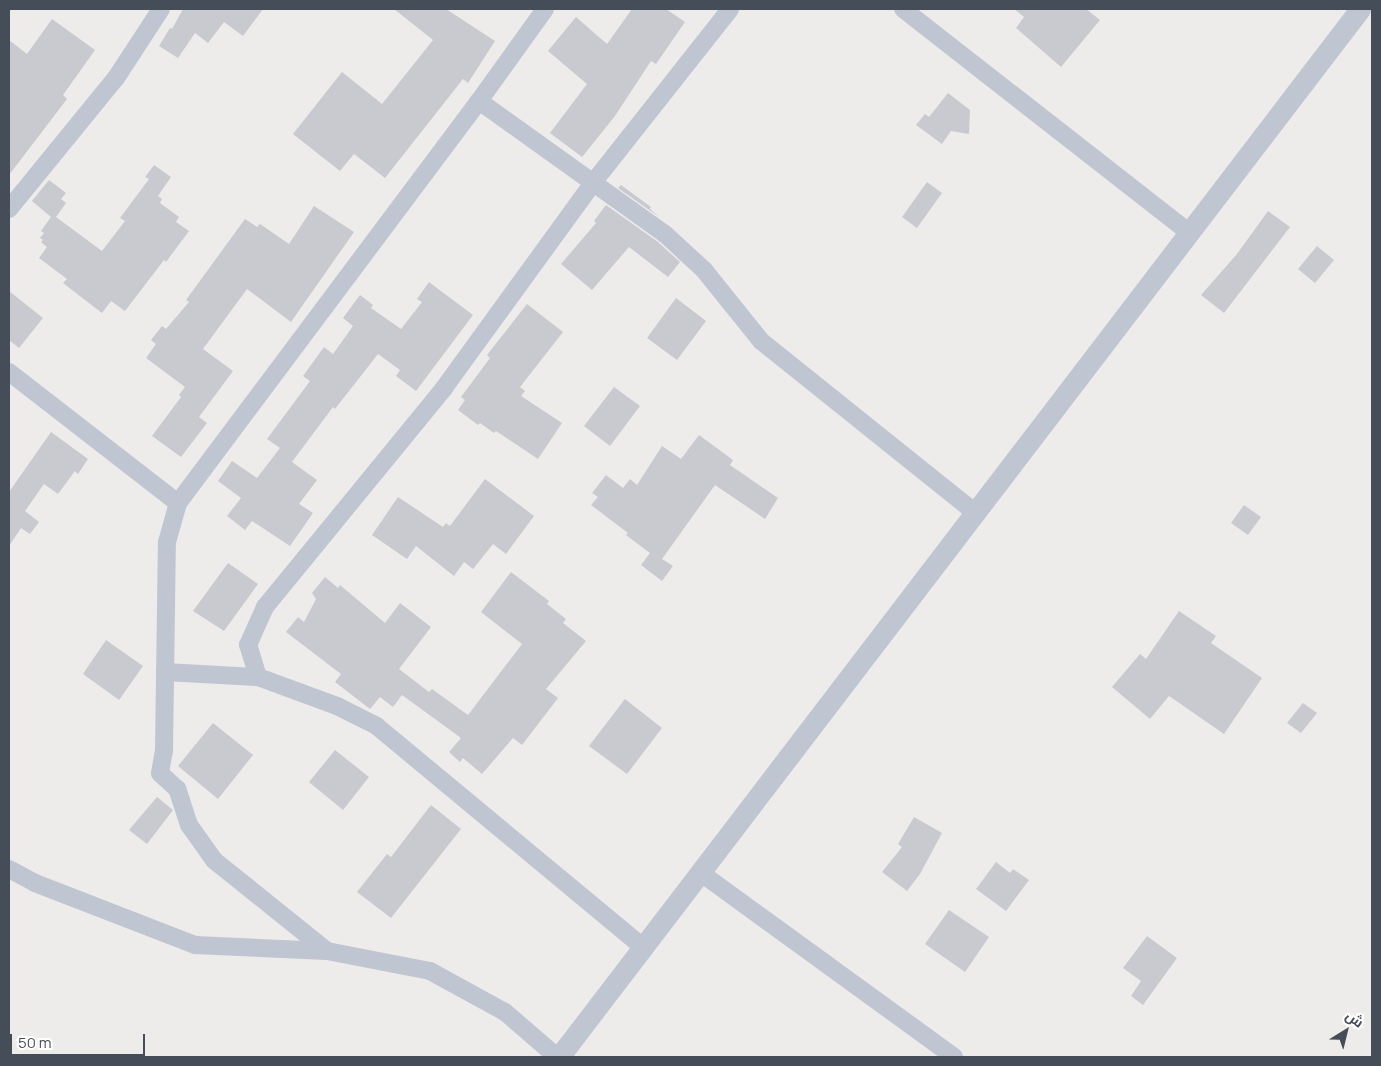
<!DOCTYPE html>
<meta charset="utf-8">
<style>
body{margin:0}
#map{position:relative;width:1381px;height:1066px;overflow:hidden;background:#eeebeb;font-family:Manrope,Cairo,sans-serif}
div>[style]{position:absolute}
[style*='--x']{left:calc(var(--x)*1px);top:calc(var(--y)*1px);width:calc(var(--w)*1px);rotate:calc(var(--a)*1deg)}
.building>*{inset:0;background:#c8cad0}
.minor>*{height:18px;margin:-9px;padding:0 9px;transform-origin:9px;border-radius:9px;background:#bfc6d1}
.tertiary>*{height:21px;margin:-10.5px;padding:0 10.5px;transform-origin:10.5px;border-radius:10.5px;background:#bfc6d1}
span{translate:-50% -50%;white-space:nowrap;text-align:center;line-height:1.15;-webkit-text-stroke:4.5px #fff;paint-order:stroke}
.frame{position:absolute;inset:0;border:10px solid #454d58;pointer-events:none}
.north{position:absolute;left:1321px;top:1006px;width:50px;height:50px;-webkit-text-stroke:4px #fff;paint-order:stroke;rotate:36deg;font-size:14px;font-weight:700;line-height:20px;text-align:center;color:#454d58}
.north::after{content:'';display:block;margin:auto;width:18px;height:22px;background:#454d58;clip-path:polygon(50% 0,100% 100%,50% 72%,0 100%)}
.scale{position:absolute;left:10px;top:1034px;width:135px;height:22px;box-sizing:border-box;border:2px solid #454d58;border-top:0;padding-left:6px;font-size:15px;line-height:18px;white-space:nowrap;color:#454d58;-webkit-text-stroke:4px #fff;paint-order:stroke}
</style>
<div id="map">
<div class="building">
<div style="clip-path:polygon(183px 9px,263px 9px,243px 36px,224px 22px,208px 43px,195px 33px,178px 58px,159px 46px,170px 28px,172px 29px)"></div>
<div style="clip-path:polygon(394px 9px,446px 9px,495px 41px,468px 83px,463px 79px,385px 178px,354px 154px,340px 171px,293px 134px,342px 72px,382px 104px,433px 40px)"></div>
<div style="clip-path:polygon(632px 9px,666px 9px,685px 22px,656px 64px,651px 61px,615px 116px,582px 157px,550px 133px,587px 84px,548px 51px,576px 17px,607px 44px)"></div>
<div style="clip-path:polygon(1014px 9px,1086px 9px,1100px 20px,1061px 67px,1016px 28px,1024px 17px)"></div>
<div style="clip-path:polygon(52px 19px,95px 50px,63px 95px,67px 99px,9px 175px,9px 40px,27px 54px)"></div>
<div style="clip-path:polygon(948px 93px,970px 110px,969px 134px,951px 131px,942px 144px,916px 125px,925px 114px,929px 117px)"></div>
<div style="clip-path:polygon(154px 165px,171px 177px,158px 196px,162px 199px,160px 203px,179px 217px,176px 222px,189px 231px,166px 262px,164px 260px,125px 311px,111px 301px,102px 313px,63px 283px,67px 279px,39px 258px,47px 247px,41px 242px,43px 240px,40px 238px,44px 233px,41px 231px,51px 217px,32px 201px,49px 180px,66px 193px,61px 199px,66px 203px,56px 217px,102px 251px,125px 221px,120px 218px,149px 179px,145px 177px)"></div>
<div style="clip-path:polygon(927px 182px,942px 193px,917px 228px,902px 217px)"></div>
<div style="clip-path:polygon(621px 185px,651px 207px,650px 209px,659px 217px,618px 188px)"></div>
<div style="clip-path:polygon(606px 205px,658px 242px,680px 262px,668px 277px,629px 247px,592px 290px,561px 264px,596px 223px,594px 221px)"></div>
<div style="clip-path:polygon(314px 206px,354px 232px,291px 322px,247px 289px,203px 349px,233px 371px,199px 417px,207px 423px,181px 457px,152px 436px,181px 397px,179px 395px,185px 387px,146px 358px,156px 344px,151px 340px,162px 326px,166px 329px,189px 302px,186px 300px,245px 219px,257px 227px,260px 224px,289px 244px)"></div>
<div style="clip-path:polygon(1268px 211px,1290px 227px,1224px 313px,1201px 295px,1237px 254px)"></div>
<div style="clip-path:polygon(1317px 246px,1334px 260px,1315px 283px,1298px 269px)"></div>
<div style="clip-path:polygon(429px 282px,473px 315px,416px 391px,396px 376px,400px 370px,378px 354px,335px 409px,333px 407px,292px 462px,317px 480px,299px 504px,313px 513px,290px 546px,252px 521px,245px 530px,227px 516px,241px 498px,218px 481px,232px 461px,257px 478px,280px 448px,267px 439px,310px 381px,303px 376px,324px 347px,333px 354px,353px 326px,343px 318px,360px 295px,373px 305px,371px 308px,401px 329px,422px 302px,417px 299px)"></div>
<div style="clip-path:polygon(9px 291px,43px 318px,19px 348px,9px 340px)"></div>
<div style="clip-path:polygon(676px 298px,706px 321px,677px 360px,647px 338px)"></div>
<div style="clip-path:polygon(527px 304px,563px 332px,520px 387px,525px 391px,521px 396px,562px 423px,538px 459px,496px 431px,494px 433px,480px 423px,478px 425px,458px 410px,465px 400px,461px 397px,490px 358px,487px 355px)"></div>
<div style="clip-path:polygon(614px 387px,640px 406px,610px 446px,584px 426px)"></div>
<div style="clip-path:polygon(51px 432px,88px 459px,78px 474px,75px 471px,58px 494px,44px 484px,25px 511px,39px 522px,30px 534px,21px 528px,9px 546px,9px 492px)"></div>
<div style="clip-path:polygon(699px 435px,733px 460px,730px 465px,778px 498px,765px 519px,715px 485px,662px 559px,673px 566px,662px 581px,641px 565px,650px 553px,626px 535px,628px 533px,591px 505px,598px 497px,592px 493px,606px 475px,623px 488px,630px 479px,637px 485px,662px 446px,681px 459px)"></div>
<div style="clip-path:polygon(485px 479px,534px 516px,506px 554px,493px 544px,473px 569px,464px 562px,454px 576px,416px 546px,407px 559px,372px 535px,398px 497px,443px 527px,446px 523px,450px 526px)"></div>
<div style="clip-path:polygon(1244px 505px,1261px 517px,1248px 535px,1231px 523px)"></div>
<div style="clip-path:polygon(228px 563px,258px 584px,224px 631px,193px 611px)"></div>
<div style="clip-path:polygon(511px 572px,549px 601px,547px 604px,566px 619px,563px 623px,586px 641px,546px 689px,558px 698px,522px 745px,513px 738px,482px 774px,463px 758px,460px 762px,449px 752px,461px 738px,402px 695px,393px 707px,380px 697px,370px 709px,335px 682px,341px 674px,286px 632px,298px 617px,304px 622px,316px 599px,312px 593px,325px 577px,338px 588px,340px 585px,385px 623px,400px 603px,431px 627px,399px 669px,429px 692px,432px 689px,468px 715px,522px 644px,481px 612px)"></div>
<div style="clip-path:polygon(1179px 611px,1216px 636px,1211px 643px,1262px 678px,1224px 734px,1169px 696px,1150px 719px,1112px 687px,1140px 654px,1146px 659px)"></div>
<div style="clip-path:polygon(106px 640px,143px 666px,119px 700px,83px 674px)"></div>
<div style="clip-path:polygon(625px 699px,662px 728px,627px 774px,589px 746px)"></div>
<div style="clip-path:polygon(1303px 703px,1317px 713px,1301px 733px,1287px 723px)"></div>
<div style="clip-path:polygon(213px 723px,253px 755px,218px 799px,178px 766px)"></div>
<div style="clip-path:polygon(335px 750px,369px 777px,343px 810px,309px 782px)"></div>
<div style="clip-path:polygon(157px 797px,173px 810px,147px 844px,129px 830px)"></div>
<div style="clip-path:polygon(431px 805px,461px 829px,391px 918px,357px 892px,387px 854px,391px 857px)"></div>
<div style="clip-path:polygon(914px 817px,942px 833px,920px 874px,907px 891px,882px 872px,902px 847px,898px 844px)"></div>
<div style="clip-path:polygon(996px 862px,1010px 873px,1013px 869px,1029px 880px,1006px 911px,976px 889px)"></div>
<div style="clip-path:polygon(949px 910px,989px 937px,965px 972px,925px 944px)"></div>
<div style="clip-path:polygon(1147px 936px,1177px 958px,1143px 1005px,1131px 996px,1141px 981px,1123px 968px)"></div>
</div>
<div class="minor">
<div style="--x:903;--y:9;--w:362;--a:38"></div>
<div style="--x:479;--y:101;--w:229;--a:35.6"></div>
<div style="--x:665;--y:234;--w:53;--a:42.7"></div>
<div style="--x:704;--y:270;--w:91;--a:51.2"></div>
<div style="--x:761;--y:341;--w:275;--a:38.7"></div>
<div style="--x:9;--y:209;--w:169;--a:-50.8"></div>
<div style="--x:116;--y:78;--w:82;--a:-56.9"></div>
<div style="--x:9;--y:372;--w:214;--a:37.8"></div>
<div style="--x:165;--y:672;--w:93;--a:3.1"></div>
<div style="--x:9;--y:869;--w:30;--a:28"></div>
<div style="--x:35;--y:883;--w:172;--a:21.2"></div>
<div style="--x:195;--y:945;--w:132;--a:2.6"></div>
<div style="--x:327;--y:951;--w:105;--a:11"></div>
<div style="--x:430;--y:971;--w:85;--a:28.7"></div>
<div style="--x:505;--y:1012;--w:69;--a:40.9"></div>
<div style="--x:701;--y:873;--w:313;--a:36"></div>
<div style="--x:644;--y:948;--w:347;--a:-140.3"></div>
<div style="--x:377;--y:726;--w:45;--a:-153.4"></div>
<div style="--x:337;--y:706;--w:84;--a:-159.8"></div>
<div style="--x:258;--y:677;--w:34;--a:-107"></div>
<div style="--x:248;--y:645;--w:42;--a:-65.9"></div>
<div style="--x:265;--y:607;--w:283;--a:-50.7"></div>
<div style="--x:444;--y:388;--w:252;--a:-54"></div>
<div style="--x:592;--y:184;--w:223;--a:-51.7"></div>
<div style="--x:327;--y:951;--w:145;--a:-141.2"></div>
<div style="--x:214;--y:860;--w:43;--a:-125.5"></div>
<div style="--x:189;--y:825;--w:38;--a:-108"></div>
<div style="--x:177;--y:789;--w:23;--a:-137"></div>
<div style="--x:160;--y:773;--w:23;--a:-80"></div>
<div style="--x:164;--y:750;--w:208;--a:-89.2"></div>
<div style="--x:167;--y:542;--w:41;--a:-74.2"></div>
<div style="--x:178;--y:503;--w:502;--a:-53.18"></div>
<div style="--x:479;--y:101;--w:113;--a:-54.3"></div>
</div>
<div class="tertiary">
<div style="--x:559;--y:1057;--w:1319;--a:-52.61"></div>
</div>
<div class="frame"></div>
<div class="north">ش</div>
<div class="scale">50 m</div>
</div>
